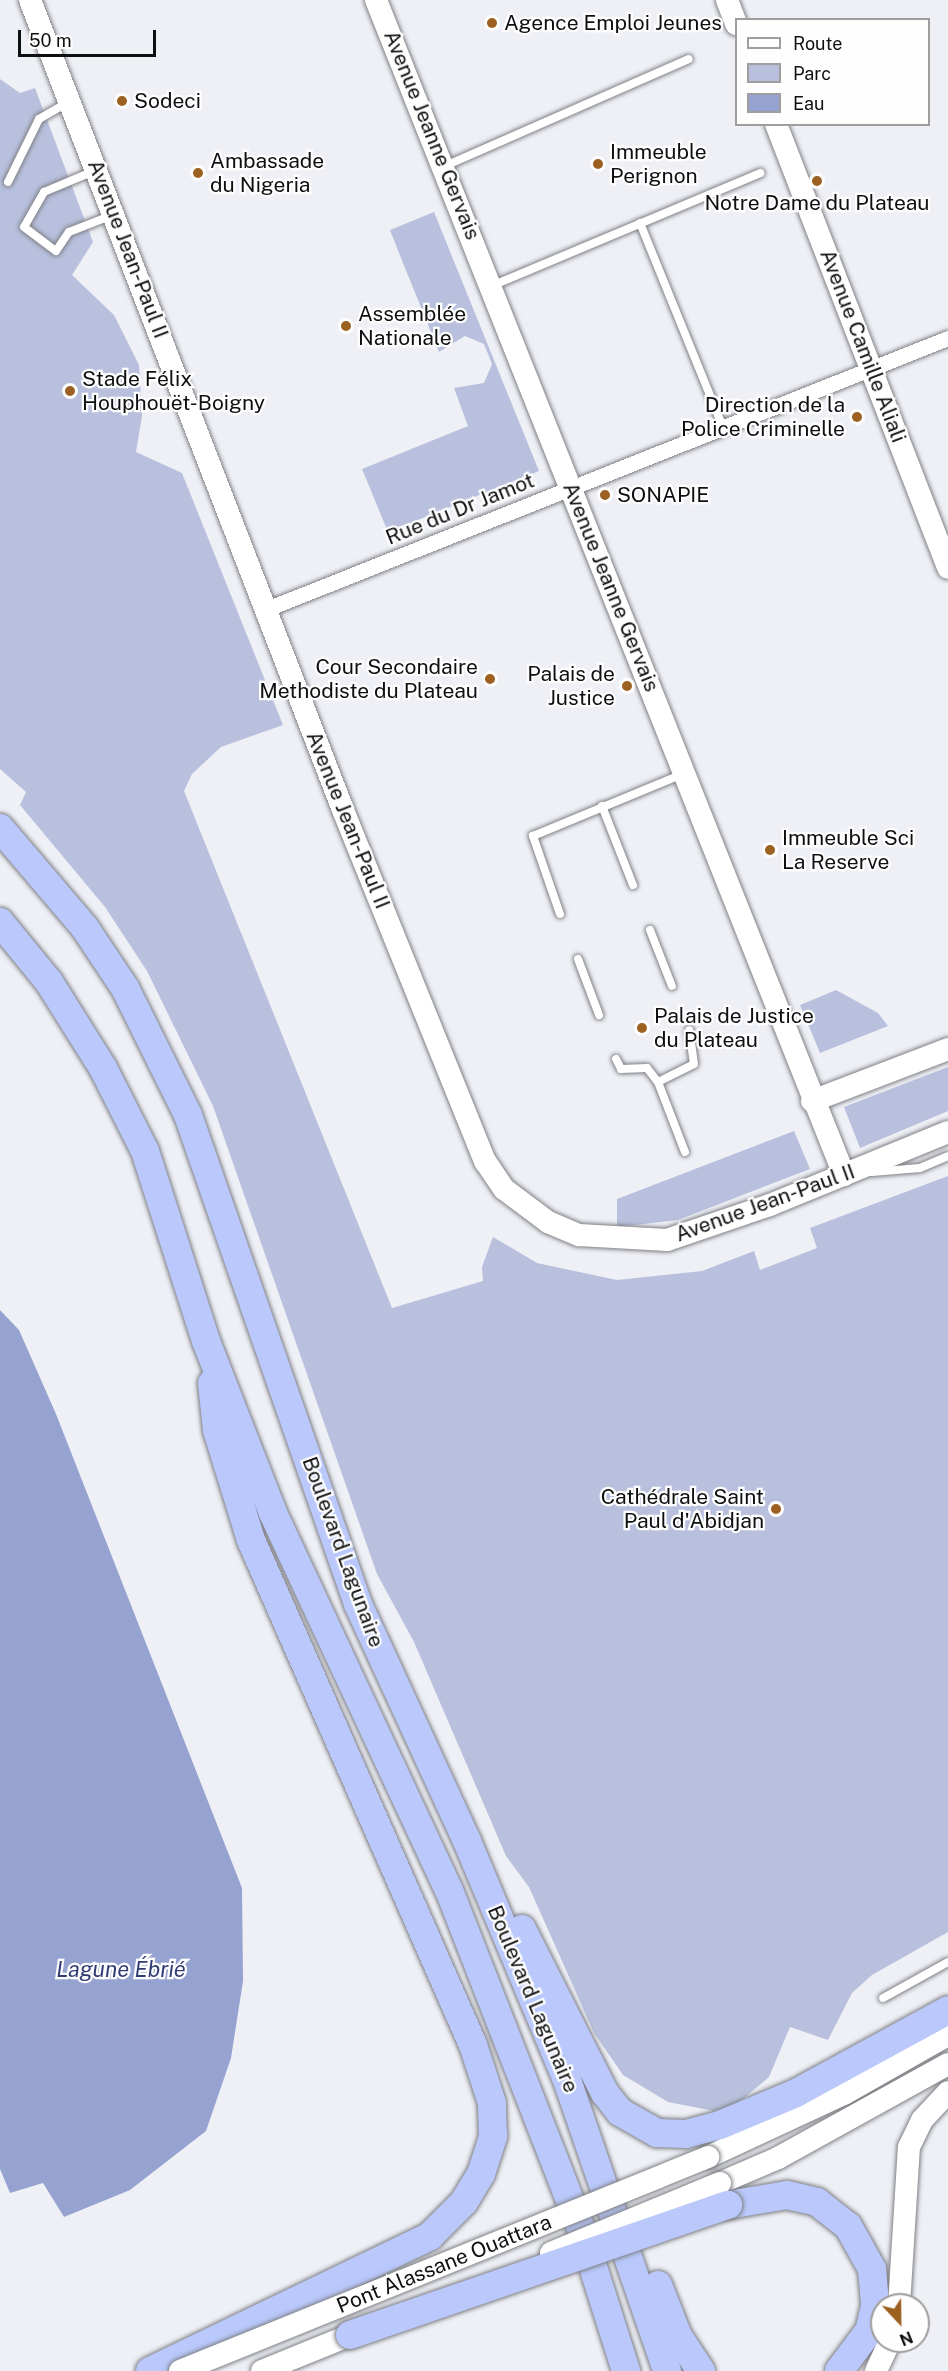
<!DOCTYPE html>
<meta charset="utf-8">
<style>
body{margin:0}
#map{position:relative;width:948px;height:2371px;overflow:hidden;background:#eff0f6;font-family:"Public Sans",sans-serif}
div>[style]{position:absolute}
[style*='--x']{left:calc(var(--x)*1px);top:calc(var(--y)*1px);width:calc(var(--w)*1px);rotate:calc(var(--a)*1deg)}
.green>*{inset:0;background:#b8c0dd}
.water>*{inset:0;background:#96a2cf}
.roads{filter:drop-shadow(0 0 2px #7f8085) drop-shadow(0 0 2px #7f8085)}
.lane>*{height:8px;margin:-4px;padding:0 4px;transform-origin:4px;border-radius:4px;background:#fff}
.street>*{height:15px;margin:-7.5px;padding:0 7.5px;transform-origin:7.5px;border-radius:7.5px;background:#fff}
.secondary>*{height:22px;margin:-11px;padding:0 11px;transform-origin:11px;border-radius:11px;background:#fff}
.highway>*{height:28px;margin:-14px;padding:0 14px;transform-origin:14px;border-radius:14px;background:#bac8fb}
.bridges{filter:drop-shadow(0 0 2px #7f8085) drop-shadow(0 0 2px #7f8085)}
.secondary-bridge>*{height:22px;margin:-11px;padding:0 11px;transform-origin:11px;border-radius:11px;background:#fff}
.highway-bridge>*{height:28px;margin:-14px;padding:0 14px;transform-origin:14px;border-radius:14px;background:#bac8fb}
.dots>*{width:16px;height:16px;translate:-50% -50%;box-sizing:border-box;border:3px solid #fefeff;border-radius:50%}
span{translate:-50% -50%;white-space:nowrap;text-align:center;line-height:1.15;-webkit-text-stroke:4.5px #fefeff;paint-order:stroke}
.poi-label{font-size:21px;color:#0e0f10}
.left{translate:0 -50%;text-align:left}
.right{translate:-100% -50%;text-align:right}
.street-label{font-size:21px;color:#0e0f10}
.water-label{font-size:22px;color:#313c75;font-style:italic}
.legend{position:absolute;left:735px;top:18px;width:195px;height:108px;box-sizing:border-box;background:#fefeff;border:2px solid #9e9e9f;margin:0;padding:8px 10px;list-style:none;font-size:18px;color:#0e0f10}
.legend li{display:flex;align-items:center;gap:12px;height:30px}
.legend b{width:30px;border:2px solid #9e9e9f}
.north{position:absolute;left:870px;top:2293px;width:60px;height:60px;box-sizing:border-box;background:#fefeff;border:2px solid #9e9e9f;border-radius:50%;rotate:158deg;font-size:16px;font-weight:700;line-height:24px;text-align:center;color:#0e0f10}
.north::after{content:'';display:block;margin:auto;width:21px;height:27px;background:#9c6021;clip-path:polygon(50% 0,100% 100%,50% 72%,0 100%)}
.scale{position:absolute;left:18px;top:30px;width:138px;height:27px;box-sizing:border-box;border:3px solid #0e0f10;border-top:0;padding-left:8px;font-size:18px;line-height:21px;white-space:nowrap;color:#0e0f10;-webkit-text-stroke:4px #fefeff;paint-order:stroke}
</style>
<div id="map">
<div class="green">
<div style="clip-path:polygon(0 79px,20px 93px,35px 88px,93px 242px,72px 275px,114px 315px,139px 365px,142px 416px,136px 452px,182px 473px,283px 725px,221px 747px,192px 774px,184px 791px,392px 1308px,483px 1281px,482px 1267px,493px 1237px,537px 1263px,617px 1280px,702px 1271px,754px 1251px,760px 1270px,817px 1248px,810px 1228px,948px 1176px,948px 1932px,872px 1975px,852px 1993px,828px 2040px,790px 2027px,769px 2077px,737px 2104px,714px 2111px,668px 2102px,623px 2075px,594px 2033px,529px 1887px,506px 1856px,414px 1642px,377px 1574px,213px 1106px,147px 971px,105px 907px,20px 805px,26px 792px,0 769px)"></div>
<div style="clip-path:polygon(434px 212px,539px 471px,388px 532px,362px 469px,468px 426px,454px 388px,484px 383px,492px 364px,484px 344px,465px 336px,439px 352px,399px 253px,390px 230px)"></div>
<div style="clip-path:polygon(836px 990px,878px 1013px,888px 1026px,820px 1053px,800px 1005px)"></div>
<div style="clip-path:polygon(948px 1067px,948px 1111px,860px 1148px,844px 1107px)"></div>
<div style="clip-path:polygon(794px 1131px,810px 1169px,678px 1220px,617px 1227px,617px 1199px)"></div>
</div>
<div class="water">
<div style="clip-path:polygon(0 1310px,19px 1330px,56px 1414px,242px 1888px,243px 1981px,231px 2058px,206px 2131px,130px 2190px,64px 2217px,43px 2183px,10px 2193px,0 2169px)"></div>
</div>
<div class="roads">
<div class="lane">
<div style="--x:445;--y:166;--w:266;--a:-23.7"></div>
<div style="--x:94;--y:171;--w:54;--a:157.2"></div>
<div style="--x:44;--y:192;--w:40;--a:119.7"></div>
<div style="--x:24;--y:227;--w:40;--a:37"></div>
<div style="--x:56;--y:251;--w:23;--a:-56"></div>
<div style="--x:69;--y:232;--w:44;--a:-21.3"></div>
<div style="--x:8;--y:182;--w:70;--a:-63.8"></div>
<div style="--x:39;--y:119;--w:34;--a:-30"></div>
<div style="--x:640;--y:223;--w:220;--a:67.9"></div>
<div style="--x:494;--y:285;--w:289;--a:-22.8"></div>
<div style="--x:602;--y:806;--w:85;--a:68.6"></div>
<div style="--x:560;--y:914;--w:83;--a:-109.1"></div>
<div style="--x:533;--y:836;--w:162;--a:-22.5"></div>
<div style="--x:650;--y:930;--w:60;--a:68.6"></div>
<div style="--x:578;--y:959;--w:60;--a:69.4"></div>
<div style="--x:616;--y:1059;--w:11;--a:63"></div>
<div style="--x:621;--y:1069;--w:26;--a:-2"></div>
<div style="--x:647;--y:1068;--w:18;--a:52"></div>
<div style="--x:658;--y:1082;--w:75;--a:68.9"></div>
<div style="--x:658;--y:1082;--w:40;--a:-26.6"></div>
<div style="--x:694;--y:1064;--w:34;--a:-98"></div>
<div style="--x:872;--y:1172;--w:48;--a:-4.8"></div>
<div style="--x:920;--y:1168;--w:30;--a:-23"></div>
<div style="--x:883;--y:1998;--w:74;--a:-29"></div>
</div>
<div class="street">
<div style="--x:264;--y:610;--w:736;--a:-21.69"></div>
</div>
<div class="secondary">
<div style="--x:30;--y:0;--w:868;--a:68.87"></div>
<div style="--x:343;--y:810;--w:379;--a:68"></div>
<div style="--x:485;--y:1161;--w:34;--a:56"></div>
<div style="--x:504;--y:1189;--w:55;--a:36.9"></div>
<div style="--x:548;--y:1222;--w:34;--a:23"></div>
<div style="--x:579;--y:1235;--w:88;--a:3.3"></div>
<div style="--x:667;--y:1240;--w:109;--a:-18.8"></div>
<div style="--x:770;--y:1205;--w:192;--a:-22.3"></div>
<div style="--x:376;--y:0;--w:1265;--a:68.28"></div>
<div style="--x:727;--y:0;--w:26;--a:69"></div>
<div style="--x:776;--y:124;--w:476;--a:68.8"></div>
<div style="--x:812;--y:1101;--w:146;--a:-20.9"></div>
<div style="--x:708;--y:2157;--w:150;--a:-24.9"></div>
<div style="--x:844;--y:2094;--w:120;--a:-29.6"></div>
<div style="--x:720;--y:2183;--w:63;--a:-23.3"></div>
<div style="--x:778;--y:2158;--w:194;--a:-28.9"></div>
<div style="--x:899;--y:2305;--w:158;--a:-86.4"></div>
<div style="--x:909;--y:2147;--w:30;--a:-64"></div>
<div style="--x:922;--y:2120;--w:38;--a:-47"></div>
<div style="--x:262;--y:2371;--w:95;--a:-22.2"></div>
<div style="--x:876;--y:2371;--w:33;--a:-65"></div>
</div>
<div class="highway">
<div style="--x:0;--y:828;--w:131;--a:49.6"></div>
<div style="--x:85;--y:928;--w:72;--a:56.3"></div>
<div style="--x:125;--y:988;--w:142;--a:63.6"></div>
<div style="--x:188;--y:1115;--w:518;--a:70.83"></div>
<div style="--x:358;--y:1604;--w:261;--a:65.3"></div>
<div style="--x:467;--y:1841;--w:259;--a:67.3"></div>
<div style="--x:567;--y:2080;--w:308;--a:71"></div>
<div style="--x:0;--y:922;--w:77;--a:50.8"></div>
<div style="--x:49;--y:982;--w:102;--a:57.9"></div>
<div style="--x:103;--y:1068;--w:93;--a:63.2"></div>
<div style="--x:145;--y:1151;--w:200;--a:72.2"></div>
<div style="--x:206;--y:1341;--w:185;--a:68.7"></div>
<div style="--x:273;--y:1513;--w:416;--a:65"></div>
<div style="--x:449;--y:1890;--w:367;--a:68.7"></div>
<div style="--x:582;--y:2232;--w:146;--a:72.4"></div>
<div style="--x:522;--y:1929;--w:184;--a:63.2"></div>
<div style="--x:605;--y:2093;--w:24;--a:52"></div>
<div style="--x:620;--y:2112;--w:43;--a:29.6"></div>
<div style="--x:657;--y:2133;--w:29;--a:2"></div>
<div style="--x:686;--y:2134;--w:35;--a:-15"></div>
<div style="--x:720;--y:2125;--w:82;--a:-22.8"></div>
<div style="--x:796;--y:2093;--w:173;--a:-28.6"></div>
<div style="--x:728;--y:2205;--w:60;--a:-9.6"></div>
<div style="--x:787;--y:2195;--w:31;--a:13"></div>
<div style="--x:817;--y:2202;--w:39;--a:38"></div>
<div style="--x:848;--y:2226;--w:49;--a:60.8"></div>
<div style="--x:872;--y:2269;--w:37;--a:85"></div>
<div style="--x:875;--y:2306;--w:26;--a:103"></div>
<div style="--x:869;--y:2331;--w:50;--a:126.9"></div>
<div style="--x:658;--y:2285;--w:55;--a:68.6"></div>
<div style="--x:678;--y:2336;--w:42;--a:56.7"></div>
<div style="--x:150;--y:2371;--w:311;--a:-25.7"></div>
<div style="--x:430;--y:2236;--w:48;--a:-45"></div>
<div style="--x:464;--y:2202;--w:33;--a:-59"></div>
<div style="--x:481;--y:2174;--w:40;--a:-72"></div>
<div style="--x:493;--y:2136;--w:33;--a:-92"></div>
<div style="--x:492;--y:2103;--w:61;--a:-108.1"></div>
<div style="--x:473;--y:2045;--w:552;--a:-113.73"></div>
<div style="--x:251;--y:1540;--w:115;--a:-107.2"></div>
<div style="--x:217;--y:1430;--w:47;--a:-96.1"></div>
</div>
</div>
<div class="bridges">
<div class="secondary-bridge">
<div style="--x:551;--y:2253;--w:183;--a:-22.5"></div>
<div style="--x:180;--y:2371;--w:570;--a:-22.06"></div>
</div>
<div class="highway-bridge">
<div style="--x:350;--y:2335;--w:400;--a:-19"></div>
</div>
</div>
<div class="dots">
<div style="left:492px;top:23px;background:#9c6021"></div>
<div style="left:122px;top:101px;background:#9c6021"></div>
<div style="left:598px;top:164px;background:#9c6021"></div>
<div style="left:198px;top:173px;background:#9c6021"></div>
<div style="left:817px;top:181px;background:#9c6021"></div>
<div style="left:346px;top:326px;background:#9c6021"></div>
<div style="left:70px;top:391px;background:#9c6021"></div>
<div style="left:857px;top:417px;background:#9c6021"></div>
<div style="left:605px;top:495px;background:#9c6021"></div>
<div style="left:490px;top:679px;background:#9c6021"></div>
<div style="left:627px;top:686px;background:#9c6021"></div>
<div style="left:770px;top:850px;background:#9c6021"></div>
<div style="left:642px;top:1028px;background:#9c6021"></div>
<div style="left:776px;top:1509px;background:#9c6021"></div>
</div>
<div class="poi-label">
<span class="left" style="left:504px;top:23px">Agence Emploi Jeunes</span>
<span class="left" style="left:134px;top:101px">Sodeci</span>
<span class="left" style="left:610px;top:164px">Immeuble<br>Perignon</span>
<span class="left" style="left:210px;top:173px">Ambassade<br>du Nigeria</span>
<span style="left:817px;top:203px">Notre Dame du Plateau</span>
<span class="left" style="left:358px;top:326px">Assemblée<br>Nationale</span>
<span class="left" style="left:82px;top:391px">Stade Félix<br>Houphouët-Boigny</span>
<span class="right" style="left:845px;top:417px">Direction de la<br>Police Criminelle</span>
<span class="left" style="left:617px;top:495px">SONAPIE</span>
<span class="right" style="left:478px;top:679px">Cour Secondaire<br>Methodiste du Plateau</span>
<span class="right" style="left:615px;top:686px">Palais de<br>Justice</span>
<span class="left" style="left:782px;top:850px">Immeuble Sci<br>La Reserve</span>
<span class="left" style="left:654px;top:1028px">Palais de Justice<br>du Plateau</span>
<span class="right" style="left:764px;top:1509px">Cathédrale Saint<br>Paul d'Abidjan</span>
</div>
<div class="street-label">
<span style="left:432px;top:135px;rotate:68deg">Avenue Jeanne Gervais</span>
<span style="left:128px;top:249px;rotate:69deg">Avenue Jean-Paul II</span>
<span style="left:863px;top:346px;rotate:69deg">Avenue Camille Aliali</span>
<span style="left:460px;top:509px;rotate:-22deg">Rue du Dr Jamot</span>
<span style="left:611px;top:587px;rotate:68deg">Avenue Jeanne Gervais</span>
<span style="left:348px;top:820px;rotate:68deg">Avenue Jean-Paul II</span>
<span style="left:765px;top:1203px;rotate:-20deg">Avenue Jean-Paul II</span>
<span style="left:343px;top:1552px;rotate:70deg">Boulevard Lagunaire</span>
<span style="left:533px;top:1999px;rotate:67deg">Boulevard Lagunaire</span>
<span style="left:444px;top:2264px;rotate:-22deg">Pont Alassane Ouattara</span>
</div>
<div class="water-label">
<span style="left:121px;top:1970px">Lagune Ébrié</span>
</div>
<ul class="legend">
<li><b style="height:8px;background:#fff"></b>Route</li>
<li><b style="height:16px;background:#b8c0dd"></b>Parc</li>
<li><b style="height:16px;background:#96a2cf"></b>Eau</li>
</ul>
<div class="north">N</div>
<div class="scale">50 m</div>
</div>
